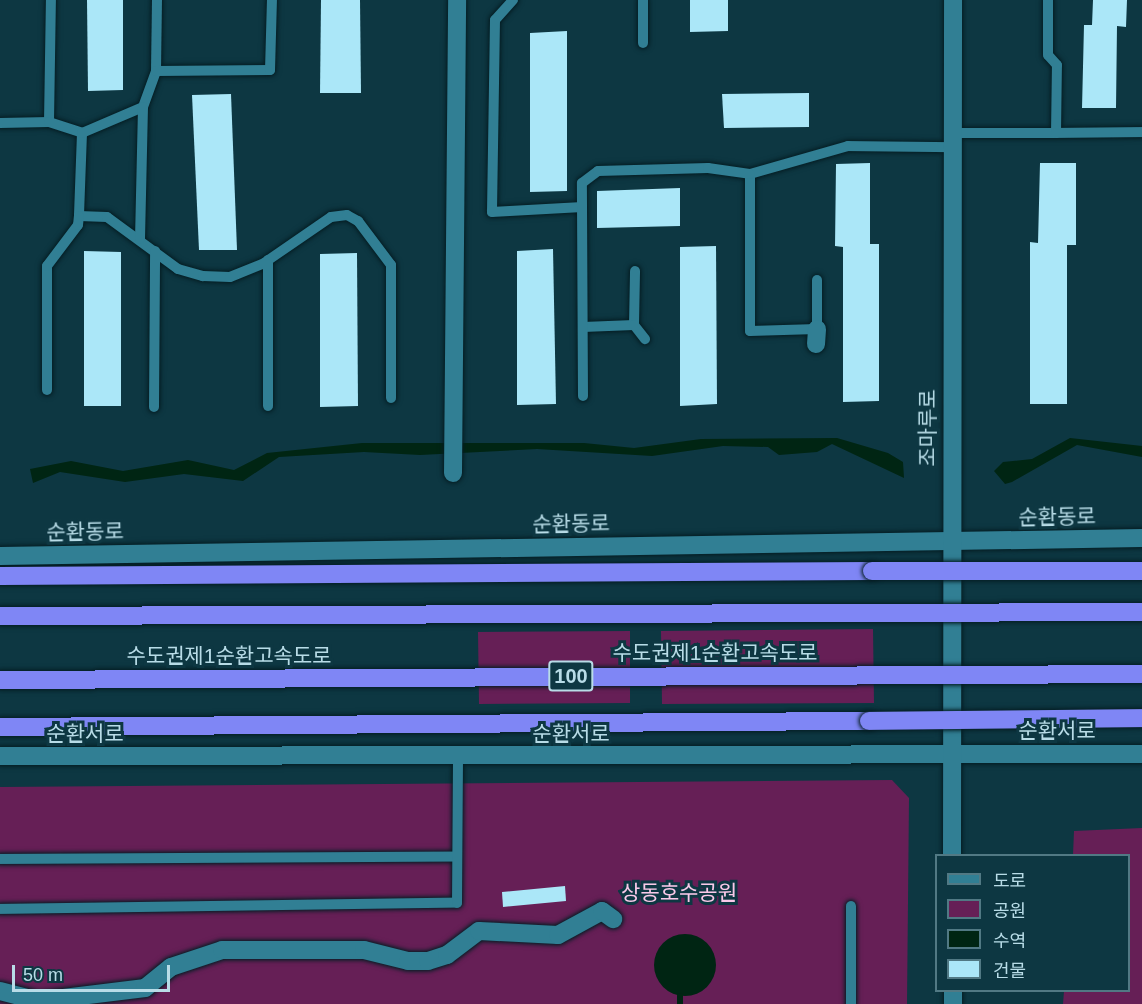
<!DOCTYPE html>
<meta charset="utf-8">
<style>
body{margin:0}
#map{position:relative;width:1142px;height:1004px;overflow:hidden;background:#0d3742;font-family:Helvetica,"Noto Sans KR",sans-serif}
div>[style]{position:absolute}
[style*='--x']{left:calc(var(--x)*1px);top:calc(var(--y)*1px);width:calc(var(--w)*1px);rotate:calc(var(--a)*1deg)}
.green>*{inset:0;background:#661f56}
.water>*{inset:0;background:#002513}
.round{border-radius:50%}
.stream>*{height:6px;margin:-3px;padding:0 3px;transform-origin:3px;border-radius:3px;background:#002513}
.building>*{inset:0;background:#abe7f8}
.roads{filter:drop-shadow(0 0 2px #051d23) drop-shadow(0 0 2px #051d23)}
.lane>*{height:10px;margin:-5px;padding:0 5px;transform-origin:5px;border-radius:5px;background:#317f94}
.street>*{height:18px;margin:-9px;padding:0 9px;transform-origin:9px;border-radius:9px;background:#317f94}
.secondary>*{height:18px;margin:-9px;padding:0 9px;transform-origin:9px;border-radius:9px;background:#317f94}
.highway>*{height:18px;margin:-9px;padding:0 9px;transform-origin:9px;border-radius:9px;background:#7f86f5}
.bridges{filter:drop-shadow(0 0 2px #051d23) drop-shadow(0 0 2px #051d23)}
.highway-bridge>*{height:18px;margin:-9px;padding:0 9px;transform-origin:9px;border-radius:9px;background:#7f86f5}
span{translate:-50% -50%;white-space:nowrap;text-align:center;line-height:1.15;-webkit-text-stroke:6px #0d3742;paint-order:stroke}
.shield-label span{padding:2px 4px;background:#0d3742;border:2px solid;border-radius:4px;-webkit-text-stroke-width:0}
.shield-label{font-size:20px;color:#b8dce7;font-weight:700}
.street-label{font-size:21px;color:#b8dce7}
.park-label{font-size:21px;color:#f9c9e9}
.legend{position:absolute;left:935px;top:854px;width:195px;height:138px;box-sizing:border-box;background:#0d3742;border:2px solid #517984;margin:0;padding:8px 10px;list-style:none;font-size:18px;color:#b8dce7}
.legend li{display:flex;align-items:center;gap:12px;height:30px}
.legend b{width:30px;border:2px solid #517984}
.scale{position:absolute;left:12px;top:965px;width:158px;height:27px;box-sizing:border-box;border:3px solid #b8dce7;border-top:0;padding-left:8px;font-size:18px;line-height:21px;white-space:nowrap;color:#b8dce7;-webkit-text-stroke:4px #0d3742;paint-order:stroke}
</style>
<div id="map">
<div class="green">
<div style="clip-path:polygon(873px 629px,874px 703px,662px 704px,661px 631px)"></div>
<div style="clip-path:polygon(630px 631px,630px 703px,479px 704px,478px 632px)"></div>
<div style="clip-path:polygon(892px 780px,909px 798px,907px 1004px,0 1004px,0 787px)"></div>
<div style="clip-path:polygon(1142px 828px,1142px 1004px,1063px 1004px,1064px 991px,1128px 990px,1128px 856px,1073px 855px,1074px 831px)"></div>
</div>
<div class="water">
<div style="clip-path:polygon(837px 438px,888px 453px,903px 462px,904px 478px,832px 444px,817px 452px,779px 455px,768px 447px,723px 446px,652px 456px,537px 449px,420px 455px,364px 452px,279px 457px,243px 481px,184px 474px,125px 482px,60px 472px,33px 483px,30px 469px,71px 461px,123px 471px,188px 460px,234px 470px,267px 453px,362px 443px,584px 443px,634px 448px,701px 439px)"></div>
<div style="clip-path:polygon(1070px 438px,1142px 446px,1142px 457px,1077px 445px,1012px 482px,1005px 484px,994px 471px,1003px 462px,1032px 459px)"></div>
<div class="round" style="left:654px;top:934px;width:62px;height:62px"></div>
</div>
<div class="stream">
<div style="--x:680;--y:1004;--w:8;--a:-90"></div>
</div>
<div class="building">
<div style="clip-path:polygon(87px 0,123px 0,123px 90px,88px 91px)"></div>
<div style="clip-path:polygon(321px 0,360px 0,361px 93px,320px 93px)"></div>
<div style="clip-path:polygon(690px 0,728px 0,728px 31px,690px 32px)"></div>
<div style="clip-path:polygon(1093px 0,1127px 0,1126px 27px,1117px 26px,1116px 108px,1082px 108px,1084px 25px,1092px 25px)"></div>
<div style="clip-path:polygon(567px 31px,567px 191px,530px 192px,530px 33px)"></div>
<div style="clip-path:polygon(809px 93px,809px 127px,724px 128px,722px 94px)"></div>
<div style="clip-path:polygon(231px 94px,237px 250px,199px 250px,192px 95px)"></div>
<div style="clip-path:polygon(870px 163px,870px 244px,879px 244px,879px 401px,843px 402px,843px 247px,835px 246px,836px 164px)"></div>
<div style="clip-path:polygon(1040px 163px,1076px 163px,1076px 245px,1067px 245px,1067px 404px,1030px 404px,1030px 242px,1038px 243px)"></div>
<div style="clip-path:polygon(680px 188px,680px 226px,597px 228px,597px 191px)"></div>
<div style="clip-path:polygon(716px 246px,717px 404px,680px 406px,680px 247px)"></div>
<div style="clip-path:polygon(553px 249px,556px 404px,517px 405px,517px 251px)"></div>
<div style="clip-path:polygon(84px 251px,121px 252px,121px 406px,84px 406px)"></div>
<div style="clip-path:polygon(357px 253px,358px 406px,320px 407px,320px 254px)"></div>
<div style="clip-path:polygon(565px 886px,566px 901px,503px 907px,502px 892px)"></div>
</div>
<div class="roads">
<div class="lane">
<div style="--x:513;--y:0;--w:27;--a:132"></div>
<div style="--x:495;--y:20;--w:192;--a:90.9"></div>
<div style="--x:492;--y:212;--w:90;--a:-3.2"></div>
<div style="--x:643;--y:43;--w:43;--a:-90"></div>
<div style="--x:156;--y:71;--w:71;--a:-89.2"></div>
<div style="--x:49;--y:122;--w:122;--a:-89.1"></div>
<div style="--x:0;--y:123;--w:49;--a:-1.2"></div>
<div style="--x:49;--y:122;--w:35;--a:18"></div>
<div style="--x:82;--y:133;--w:83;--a:92.1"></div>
<div style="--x:79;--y:216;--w:28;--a:2"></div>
<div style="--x:107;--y:217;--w:88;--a:36.2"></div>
<div style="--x:178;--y:269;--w:26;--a:16"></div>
<div style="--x:203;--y:276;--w:27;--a:2"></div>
<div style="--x:230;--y:277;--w:37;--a:-22"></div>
<div style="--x:264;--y:263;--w:81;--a:-34.5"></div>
<div style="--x:331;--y:217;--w:16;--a:-7"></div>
<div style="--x:347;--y:215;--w:13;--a:29"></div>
<div style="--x:358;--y:221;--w:55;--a:53.1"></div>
<div style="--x:391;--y:265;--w:133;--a:90"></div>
<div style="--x:82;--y:133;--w:66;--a:-23.1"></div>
<div style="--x:143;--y:107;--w:38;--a:-70"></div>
<div style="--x:156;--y:71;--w:114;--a:-0.5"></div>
<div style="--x:270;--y:70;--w:70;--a:-88.4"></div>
<div style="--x:952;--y:133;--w:104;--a:0"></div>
<div style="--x:1056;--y:133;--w:68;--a:-89.2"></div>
<div style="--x:1057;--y:65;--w:13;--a:-132"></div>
<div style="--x:1048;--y:55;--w:55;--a:-90"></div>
<div style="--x:1056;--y:133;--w:86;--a:-0.7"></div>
<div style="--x:140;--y:239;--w:132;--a:-88.7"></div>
<div style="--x:268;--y:260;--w:146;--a:90"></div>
<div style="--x:817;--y:280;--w:49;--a:90"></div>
<div style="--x:817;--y:329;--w:67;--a:178.3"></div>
<div style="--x:750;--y:331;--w:157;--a:-90"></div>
<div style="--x:750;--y:174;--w:102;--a:-15.9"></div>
<div style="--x:848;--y:146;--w:104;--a:0.6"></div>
<div style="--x:634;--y:325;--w:54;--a:-88.9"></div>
<div style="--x:583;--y:327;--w:51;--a:-2.2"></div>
<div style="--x:634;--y:325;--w:18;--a:52"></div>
<div style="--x:47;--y:390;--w:124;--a:-90"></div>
<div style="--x:47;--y:266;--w:51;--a:-52.9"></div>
<div style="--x:78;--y:225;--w:9;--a:-84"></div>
<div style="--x:583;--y:396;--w:213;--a:-90.3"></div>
<div style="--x:582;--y:183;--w:20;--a:-37"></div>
<div style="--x:598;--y:171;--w:110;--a:-1.6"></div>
<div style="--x:708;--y:168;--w:42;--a:8.1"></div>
<div style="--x:154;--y:407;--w:156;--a:-89.6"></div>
<div style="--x:0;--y:859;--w:457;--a:-0.3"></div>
<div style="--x:0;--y:909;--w:457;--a:-0.8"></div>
<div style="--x:457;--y:903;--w:146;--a:-89.6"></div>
<div style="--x:851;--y:1004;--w:98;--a:-90"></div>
</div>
<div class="street">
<div style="--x:816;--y:344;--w:15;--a:-86"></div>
<div style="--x:453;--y:473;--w:473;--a:-89.5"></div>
<div style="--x:0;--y:991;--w:40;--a:14.4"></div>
<div style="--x:39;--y:1001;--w:107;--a:-7"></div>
<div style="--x:145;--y:988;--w:33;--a:-39"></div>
<div style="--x:171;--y:967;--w:54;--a:-18.4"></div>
<div style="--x:222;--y:950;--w:142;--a:0"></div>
<div style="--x:364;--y:950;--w:45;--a:14"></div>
<div style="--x:408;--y:961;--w:20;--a:0"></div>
<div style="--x:428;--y:961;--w:20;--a:-18"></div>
<div style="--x:447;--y:955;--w:40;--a:-37"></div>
<div style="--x:479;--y:931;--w:79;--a:2.9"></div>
<div style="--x:558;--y:935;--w:50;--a:-28.6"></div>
<div style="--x:602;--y:911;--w:14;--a:36"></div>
</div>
<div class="secondary">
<div style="--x:0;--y:556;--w:1142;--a:-0.9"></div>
<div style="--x:0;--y:756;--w:1142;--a:-0.1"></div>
<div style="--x:952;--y:856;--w:856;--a:-89.93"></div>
<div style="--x:953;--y:990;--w:14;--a:90"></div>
</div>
<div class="highway">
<div style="--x:0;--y:576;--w:872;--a:-0.33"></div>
<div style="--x:0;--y:727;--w:869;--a:-0.4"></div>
</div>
</div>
<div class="bridges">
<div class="highway-bridge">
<div style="--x:872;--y:571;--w:270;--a:0"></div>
<div style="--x:0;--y:616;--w:1142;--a:-0.2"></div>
<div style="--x:0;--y:680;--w:1142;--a:-0.3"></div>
<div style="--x:869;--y:721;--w:273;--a:-0.6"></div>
</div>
</div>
<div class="shield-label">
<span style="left:571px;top:676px">100</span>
</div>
<div class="street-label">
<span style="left:928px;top:428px;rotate:-90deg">조마루로</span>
<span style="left:1057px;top:517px;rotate:-1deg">순환동로</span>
<span style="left:571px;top:524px;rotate:-1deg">순환동로</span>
<span style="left:85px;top:532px;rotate:-1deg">순환동로</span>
<span style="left:715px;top:653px">수도권제1순환고속도로</span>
<span style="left:229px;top:656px">수도권제1순환고속도로</span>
<span style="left:1057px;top:731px">순환서로</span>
<span style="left:85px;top:734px">순환서로</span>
<span style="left:571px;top:734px">순환서로</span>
</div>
<div class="park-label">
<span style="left:679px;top:893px">상동호수공원</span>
</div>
<ul class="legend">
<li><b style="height:8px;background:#317f94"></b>도로</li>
<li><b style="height:16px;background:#661f56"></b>공원</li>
<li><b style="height:16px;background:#002513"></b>수역</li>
<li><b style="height:16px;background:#abe7f8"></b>건물</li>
</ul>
<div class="scale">50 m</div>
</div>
